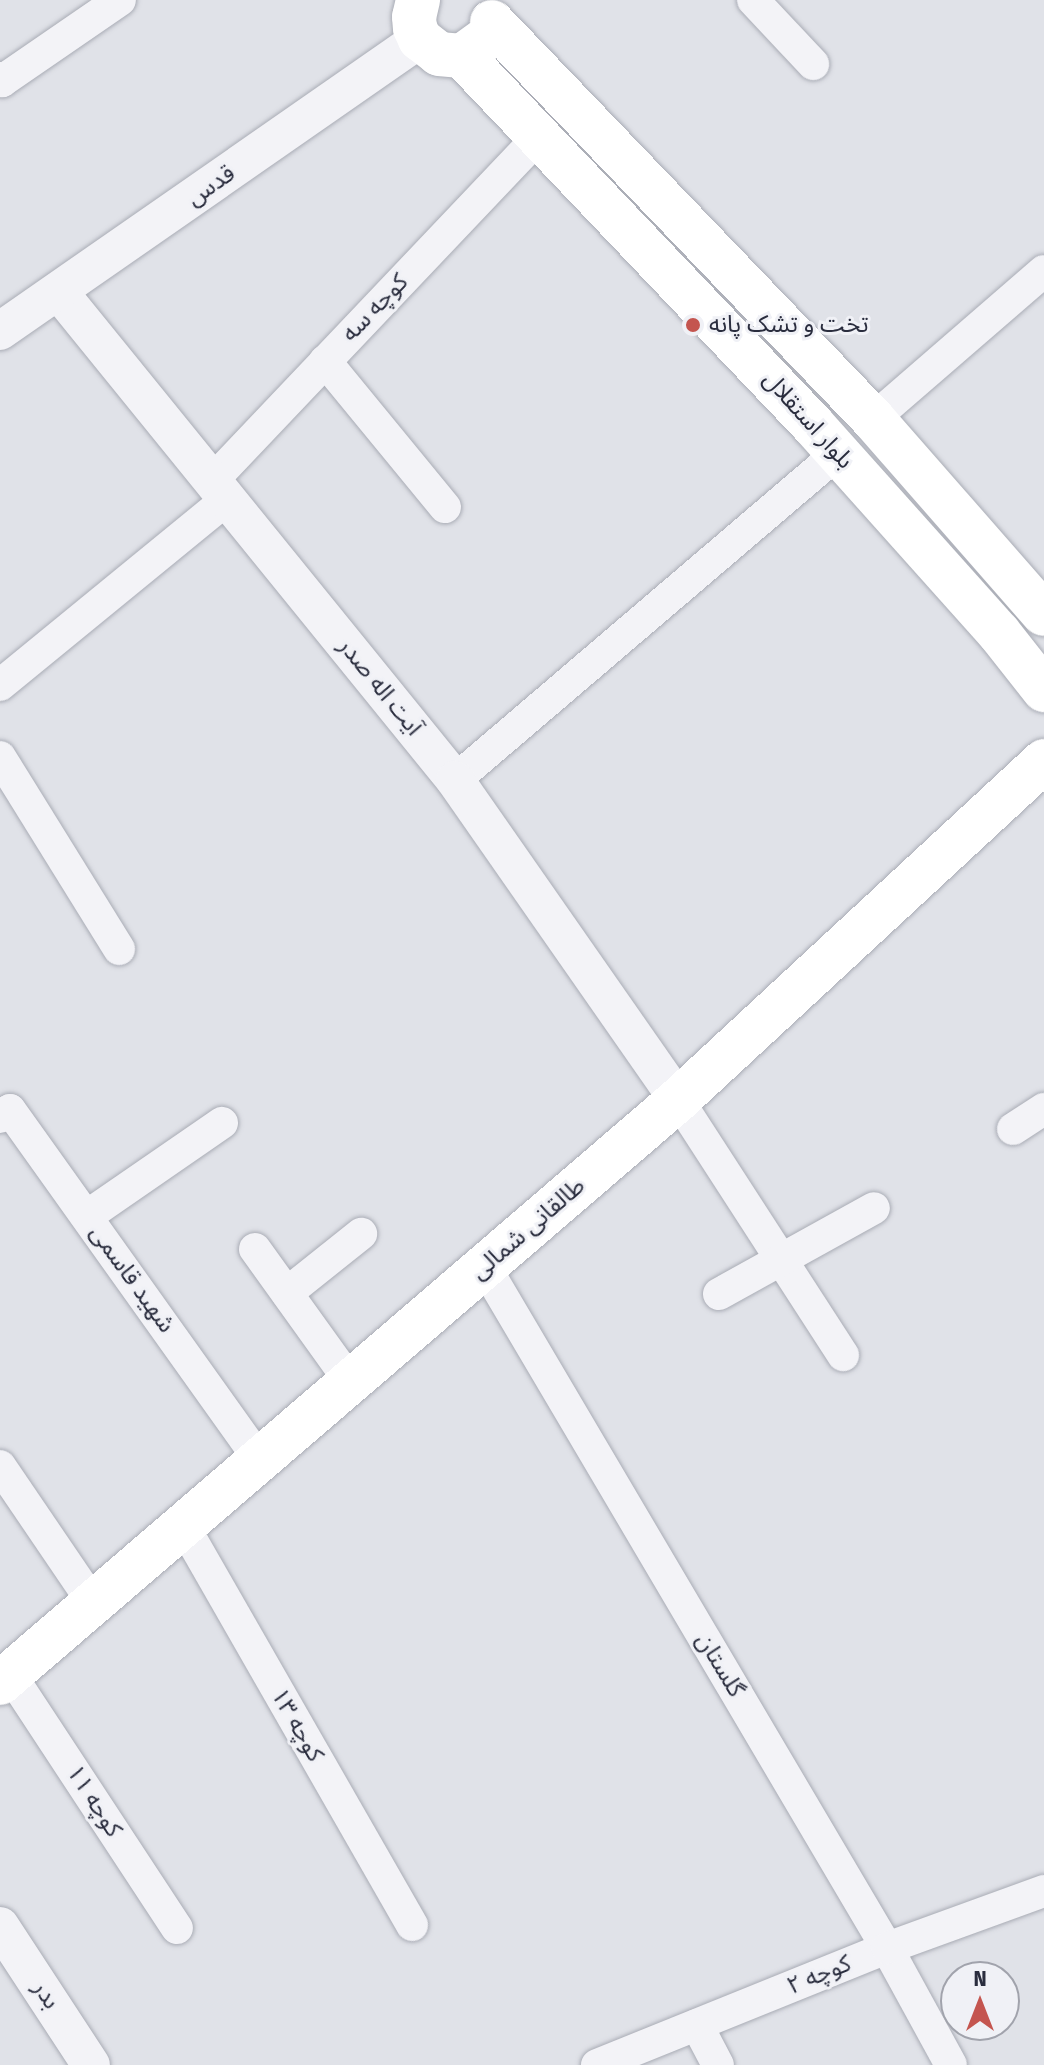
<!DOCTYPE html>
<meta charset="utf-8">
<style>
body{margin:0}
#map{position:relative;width:1044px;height:2065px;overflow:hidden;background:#e0e2e8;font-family:"Fira Sans Condensed","Noto Sans Arabic",sans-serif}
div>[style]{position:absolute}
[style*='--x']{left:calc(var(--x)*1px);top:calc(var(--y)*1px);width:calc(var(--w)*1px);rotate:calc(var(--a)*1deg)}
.roads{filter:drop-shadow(0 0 2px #a9acb5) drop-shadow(0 0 2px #a9acb5)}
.minor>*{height:32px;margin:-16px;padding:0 16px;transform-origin:16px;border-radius:16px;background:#f3f3f7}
.tertiary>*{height:38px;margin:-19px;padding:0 19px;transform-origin:19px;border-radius:19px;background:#f3f3f7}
.secondary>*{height:44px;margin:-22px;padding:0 22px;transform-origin:22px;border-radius:22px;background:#fff}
.dots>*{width:22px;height:22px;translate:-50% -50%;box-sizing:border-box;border:4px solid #f0f1f6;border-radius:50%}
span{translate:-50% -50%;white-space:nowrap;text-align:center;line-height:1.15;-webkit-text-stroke:6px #f0f1f6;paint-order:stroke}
.street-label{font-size:24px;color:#2a2d3e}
.poi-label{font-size:24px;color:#2a2d3e}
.left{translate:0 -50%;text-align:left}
.north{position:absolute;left:940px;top:1961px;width:80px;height:80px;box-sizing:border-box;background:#f0f1f6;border:2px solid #a1a3ac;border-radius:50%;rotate:0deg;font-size:22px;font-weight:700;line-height:32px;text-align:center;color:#2a2d3e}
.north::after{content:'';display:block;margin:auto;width:28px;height:36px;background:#c4554f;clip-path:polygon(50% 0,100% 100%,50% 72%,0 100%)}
</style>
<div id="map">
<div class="roads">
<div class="minor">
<div style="--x:753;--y:0;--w:88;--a:46.8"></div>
<div style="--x:0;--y:78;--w:4;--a:56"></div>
<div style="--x:2;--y:81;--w:143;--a:-34.5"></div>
<div style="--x:325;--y:361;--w:189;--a:50.6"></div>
<div style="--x:873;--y:419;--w:226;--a:-40.9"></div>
<div style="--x:212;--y:481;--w:474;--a:-46.5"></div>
<div style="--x:0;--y:685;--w:293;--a:-39.3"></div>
<div style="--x:0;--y:757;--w:226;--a:58.2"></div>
<div style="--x:455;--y:780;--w:504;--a:-40.49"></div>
<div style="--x:678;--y:1100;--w:304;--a:57.1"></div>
<div style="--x:0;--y:1117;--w:12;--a:-35"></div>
<div style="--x:10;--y:1110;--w:429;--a:54.5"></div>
<div style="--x:1013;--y:1129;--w:37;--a:-33"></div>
<div style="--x:87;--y:1216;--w:164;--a:-34.6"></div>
<div style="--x:255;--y:1249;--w:163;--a:54.3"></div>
<div style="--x:485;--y:1267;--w:791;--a:59.45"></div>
<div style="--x:887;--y:1948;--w:133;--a:61.3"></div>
<div style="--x:287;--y:1293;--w:95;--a:-38.6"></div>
<div style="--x:719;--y:1294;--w:177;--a:-29"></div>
<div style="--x:0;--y:1466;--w:166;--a:55.8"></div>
<div style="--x:183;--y:1525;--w:461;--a:60.2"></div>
<div style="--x:10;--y:1674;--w:304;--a:56.7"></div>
<div style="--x:697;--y:2025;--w:45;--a:62.3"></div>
<div style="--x:597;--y:2065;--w:313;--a:-22"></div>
<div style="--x:887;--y:1948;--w:167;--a:-20"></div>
</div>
<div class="tertiary">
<div style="--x:59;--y:292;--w:628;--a:50.94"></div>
<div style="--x:455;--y:780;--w:390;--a:55.1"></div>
<div style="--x:0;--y:331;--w:512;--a:-34.81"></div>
<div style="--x:0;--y:1926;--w:166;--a:56.8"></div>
</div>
<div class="secondary">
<div style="--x:418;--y:0;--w:17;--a:103"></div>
<div style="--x:414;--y:17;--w:11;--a:85"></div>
<div style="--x:415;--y:28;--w:12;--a:66"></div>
<div style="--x:420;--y:39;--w:24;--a:38"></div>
<div style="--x:439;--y:54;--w:23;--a:5"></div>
<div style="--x:462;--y:56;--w:29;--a:-36"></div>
<div style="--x:492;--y:22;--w:550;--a:46.18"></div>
<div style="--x:873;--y:419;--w:259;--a:48.8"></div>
<div style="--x:462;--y:56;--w:509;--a:46.43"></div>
<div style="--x:813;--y:425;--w:279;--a:48.2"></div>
<div style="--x:999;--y:633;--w:73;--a:51.7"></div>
<div style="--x:0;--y:1683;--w:894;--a:-40.69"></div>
<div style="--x:678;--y:1100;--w:499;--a:-42.8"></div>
</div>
</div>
<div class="dots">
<div style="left:693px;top:325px;background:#c4554f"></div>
</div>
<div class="street-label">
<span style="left:211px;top:186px;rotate:-35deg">قدس</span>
<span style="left:375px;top:308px;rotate:-46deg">کوچه سه</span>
<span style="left:808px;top:420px;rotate:48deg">بلوار استقلال</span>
<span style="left:380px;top:687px;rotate:51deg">آیت اله صدر</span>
<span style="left:528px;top:1229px;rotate:-41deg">طالقانی شمالی</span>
<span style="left:132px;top:1279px;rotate:54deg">شهید قاسمی</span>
<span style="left:720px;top:1665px;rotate:59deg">گلستان</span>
<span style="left:297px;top:1725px;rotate:60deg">کوچه ۱۳</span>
<span style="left:94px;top:1801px;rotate:57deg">کوچه ۱۱</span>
<span style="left:819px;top:1975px;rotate:-22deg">کوچه ۲</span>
<span style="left:46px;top:1995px;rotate:57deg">بدر</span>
</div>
<div class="poi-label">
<span class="left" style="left:709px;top:325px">تخت و تشک پانه</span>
</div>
<div class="north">N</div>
</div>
